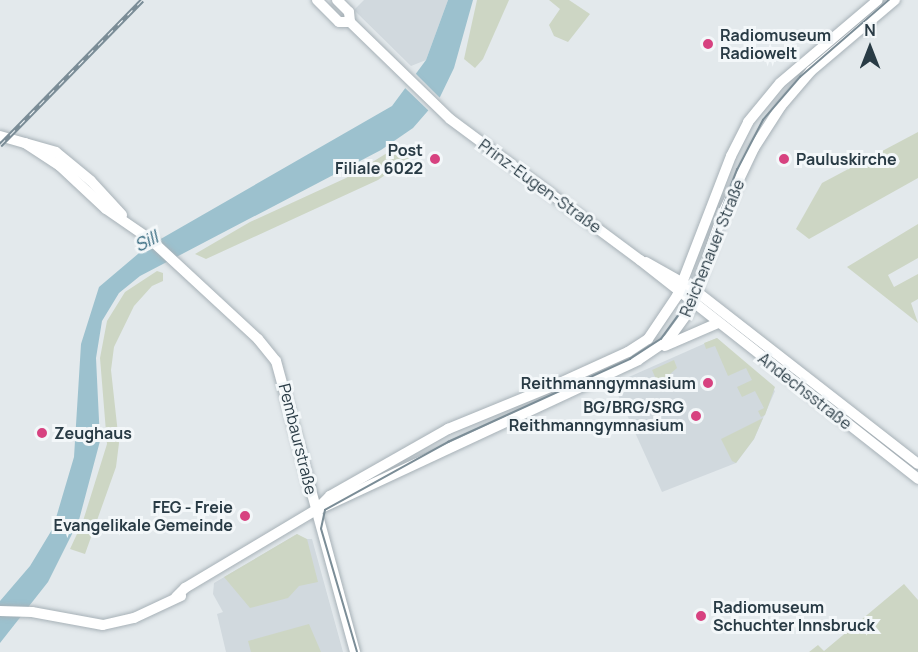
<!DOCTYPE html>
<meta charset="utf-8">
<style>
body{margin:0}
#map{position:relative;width:918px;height:652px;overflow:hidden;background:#e3e9ec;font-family:Manrope,sans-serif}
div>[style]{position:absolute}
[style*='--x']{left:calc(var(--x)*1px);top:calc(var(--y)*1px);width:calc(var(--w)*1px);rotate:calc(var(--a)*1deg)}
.built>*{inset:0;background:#d1d9de}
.green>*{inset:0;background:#cdd6c4}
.water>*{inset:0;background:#9cc1ce}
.pier>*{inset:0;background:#e3e9ec}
.roads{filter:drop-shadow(0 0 2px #a7b1b7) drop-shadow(0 0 2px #a7b1b7)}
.secondary>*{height:10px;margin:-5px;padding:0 5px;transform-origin:5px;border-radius:5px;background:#fff}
.tram>*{height:1.5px;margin:-0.75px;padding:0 0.75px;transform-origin:0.75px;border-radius:0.75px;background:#7b8d97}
.rail>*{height:4.5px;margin-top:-2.25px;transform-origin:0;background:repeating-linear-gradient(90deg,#f3f7f9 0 7px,#7b8d97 0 14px);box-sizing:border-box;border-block:2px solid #7b8d97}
.dots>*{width:16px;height:16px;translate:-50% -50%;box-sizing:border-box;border:3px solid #f3f7f9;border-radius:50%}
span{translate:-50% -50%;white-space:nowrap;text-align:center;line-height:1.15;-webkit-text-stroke:6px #f3f7f9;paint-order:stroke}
.poi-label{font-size:16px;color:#293b45;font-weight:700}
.left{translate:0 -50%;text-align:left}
.right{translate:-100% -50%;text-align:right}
.street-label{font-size:16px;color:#293b45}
.water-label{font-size:18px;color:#31667c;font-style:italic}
.north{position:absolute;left:840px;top:18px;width:60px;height:60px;-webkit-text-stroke:4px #f3f7f9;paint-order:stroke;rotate:0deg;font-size:16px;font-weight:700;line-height:24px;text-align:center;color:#293b45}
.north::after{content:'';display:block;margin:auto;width:21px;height:27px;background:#293b45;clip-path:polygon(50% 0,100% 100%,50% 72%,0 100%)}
</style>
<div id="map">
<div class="built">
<div style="clip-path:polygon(364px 0,448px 0,426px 60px,411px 66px,354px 10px)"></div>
<div style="clip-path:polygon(717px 338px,775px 391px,754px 439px,736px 463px,662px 492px,613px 384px)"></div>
<div style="clip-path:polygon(297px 534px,304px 539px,312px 539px,343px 652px,226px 652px,217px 614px,223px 612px,213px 594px,214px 583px)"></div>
</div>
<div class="green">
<div style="clip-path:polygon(477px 0,509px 0,483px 59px,475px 68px,464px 59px)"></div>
<div style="clip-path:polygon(549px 0,569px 0,590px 14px,568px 42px,554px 36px,549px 25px,560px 9px)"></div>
<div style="clip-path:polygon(918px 132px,918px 178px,809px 239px,796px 229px,822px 183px)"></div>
<div style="clip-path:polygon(397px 147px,411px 157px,378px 180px,206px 259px,195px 254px,250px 222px,346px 178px)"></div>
<div style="clip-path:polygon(918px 224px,918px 258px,888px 275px,894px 287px,918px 274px,918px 299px,911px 303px,918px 323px,847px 267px)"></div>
<div style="clip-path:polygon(157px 271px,163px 273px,163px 281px,152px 286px,134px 306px,114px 347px,111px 370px,119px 443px,116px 467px,85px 554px,70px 549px,83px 521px,107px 444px,100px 358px,107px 321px,125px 292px)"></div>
<div style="clip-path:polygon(717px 338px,775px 387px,765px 415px,761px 417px,758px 411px,764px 408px,755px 391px,742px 397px,737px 387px,752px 380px,746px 368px,728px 376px,715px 346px,706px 349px,704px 343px)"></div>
<div style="clip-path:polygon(674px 360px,677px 368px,669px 375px,670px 383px,660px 388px,652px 370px)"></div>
<div style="clip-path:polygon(763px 418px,754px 439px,736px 463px,732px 461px,721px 439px)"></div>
<div style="clip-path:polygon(297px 534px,307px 539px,318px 582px,299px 586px,288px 598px,250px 608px,224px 577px)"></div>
<div style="clip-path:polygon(904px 584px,918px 600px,918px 652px,809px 652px,818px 645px,824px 651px)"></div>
<div style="clip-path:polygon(309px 624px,321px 652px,251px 652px,248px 641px)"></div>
</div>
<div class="water">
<div style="clip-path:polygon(448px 0,473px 0,454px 68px,440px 97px,413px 128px,381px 150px,140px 276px,119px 293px,102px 321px,96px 358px,100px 441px,79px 520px,48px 582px,0 643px,0 601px,30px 566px,53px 528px,74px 457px,81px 344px,99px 287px,145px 248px,392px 106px,426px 60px)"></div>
</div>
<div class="pier">
<div style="clip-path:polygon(414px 72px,442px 100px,430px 112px,403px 86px)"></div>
</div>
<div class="roads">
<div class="secondary">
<div style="--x:317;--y:0;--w:31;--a:45"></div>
<div style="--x:339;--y:22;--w:11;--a:0"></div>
<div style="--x:337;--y:0;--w:17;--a:45"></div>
<div style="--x:349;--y:12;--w:10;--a:84"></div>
<div style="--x:350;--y:22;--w:139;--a:44.1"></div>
<div style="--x:450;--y:119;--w:237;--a:36.6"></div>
<div style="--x:640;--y:260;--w:354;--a:38.2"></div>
<div style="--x:0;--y:136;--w:58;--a:15.9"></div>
<div style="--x:56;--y:152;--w:45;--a:39.6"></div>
<div style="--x:91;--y:181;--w:46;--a:47.6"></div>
<div style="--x:25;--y:143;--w:42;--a:33.3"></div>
<div style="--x:60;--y:166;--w:63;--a:43.1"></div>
<div style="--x:106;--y:209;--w:55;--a:34.6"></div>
<div style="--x:151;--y:240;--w:146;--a:42.8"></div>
<div style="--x:258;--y:339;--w:28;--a:51"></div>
<div style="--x:276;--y:361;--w:302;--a:74.8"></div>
<div style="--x:646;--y:262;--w:53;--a:29.5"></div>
<div style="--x:692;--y:288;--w:286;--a:37.9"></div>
<div style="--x:665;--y:346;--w:58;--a:-23.5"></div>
<div style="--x:319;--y:509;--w:352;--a:-25"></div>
<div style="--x:638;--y:360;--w:36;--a:-34"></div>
<div style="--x:668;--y:340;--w:34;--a:-54"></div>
<div style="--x:688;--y:312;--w:105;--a:-70.5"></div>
<div style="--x:723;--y:213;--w:72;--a:-64.5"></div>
<div style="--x:754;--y:148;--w:50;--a:-57.3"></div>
<div style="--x:781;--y:106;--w:46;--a:-49.4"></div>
<div style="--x:811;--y:71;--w:110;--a:-40.2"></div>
<div style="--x:176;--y:597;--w:13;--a:-45"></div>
<div style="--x:185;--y:588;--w:152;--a:-30.8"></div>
<div style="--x:316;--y:510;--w:20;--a:-45"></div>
<div style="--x:330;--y:496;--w:136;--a:-29.6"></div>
<div style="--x:448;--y:429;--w:113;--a:-22.3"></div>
<div style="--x:553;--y:386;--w:82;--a:-24.4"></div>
<div style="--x:628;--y:352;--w:24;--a:-33"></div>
<div style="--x:648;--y:339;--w:52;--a:-56"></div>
<div style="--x:677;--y:296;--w:150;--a:-68.9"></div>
<div style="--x:731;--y:156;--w:38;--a:-63"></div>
<div style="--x:748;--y:122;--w:50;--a:-50.6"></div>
<div style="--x:780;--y:83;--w:128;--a:-40.3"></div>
<div style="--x:0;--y:611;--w:32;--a:2"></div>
<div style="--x:32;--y:612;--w:72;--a:10.4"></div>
<div style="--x:103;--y:625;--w:32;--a:-13"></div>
<div style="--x:134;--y:618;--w:52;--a:-25.1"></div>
</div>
</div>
<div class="tram">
<div style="--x:357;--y:652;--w:128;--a:-106.3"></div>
<div style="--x:321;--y:529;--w:19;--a:-78"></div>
<div style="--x:325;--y:510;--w:141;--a:-28.9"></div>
<div style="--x:448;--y:442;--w:200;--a:-24.5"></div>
<div style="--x:630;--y:359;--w:37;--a:-33"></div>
<div style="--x:661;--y:339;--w:41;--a:-54"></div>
<div style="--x:685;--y:306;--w:146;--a:-69.1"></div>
<div style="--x:737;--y:170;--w:56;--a:-62.5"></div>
<div style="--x:763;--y:120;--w:57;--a:-49.3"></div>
<div style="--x:800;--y:77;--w:118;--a:-40.9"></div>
</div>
<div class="rail">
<div style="--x:0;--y:145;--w:203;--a:-45.6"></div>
</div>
<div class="dots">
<div style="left:708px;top:44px;background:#d74280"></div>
<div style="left:435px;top:159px;background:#d74280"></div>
<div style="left:784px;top:159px;background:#d74280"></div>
<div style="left:708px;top:383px;background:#d74280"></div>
<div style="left:696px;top:416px;background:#d74280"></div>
<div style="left:42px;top:433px;background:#d74280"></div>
<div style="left:245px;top:516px;background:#d74280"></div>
<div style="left:701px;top:616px;background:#d74280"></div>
</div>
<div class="poi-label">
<span class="left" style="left:720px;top:44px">Radiomuseum<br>Radiowelt</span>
<span class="right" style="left:423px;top:159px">Post<br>Filiale 6022</span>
<span class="left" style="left:796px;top:159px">Pauluskirche</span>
<span class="right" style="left:696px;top:383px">Reithmanngymnasium</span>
<span class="right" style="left:684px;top:416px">BG/BRG/SRG<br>Reithmanngymnasium</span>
<span class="left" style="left:54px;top:433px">Zeughaus</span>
<span class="right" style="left:233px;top:516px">FEG - Freie<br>Evangelikale Gemeinde</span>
<span class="left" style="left:713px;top:616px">Radiomuseum<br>Schuchter Innsbruck</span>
</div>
<div class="street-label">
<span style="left:540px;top:186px;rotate:36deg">Prinz-Eugen-Straße</span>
<span style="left:712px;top:248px;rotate:-68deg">Reichenauer Straße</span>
<span style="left:805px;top:391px;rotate:38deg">Andechsstraße</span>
<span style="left:298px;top:439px;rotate:76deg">Pembaurstraße</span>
</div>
<div class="water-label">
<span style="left:146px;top:241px;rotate:-27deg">Sill</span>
</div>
<div class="north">N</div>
</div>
